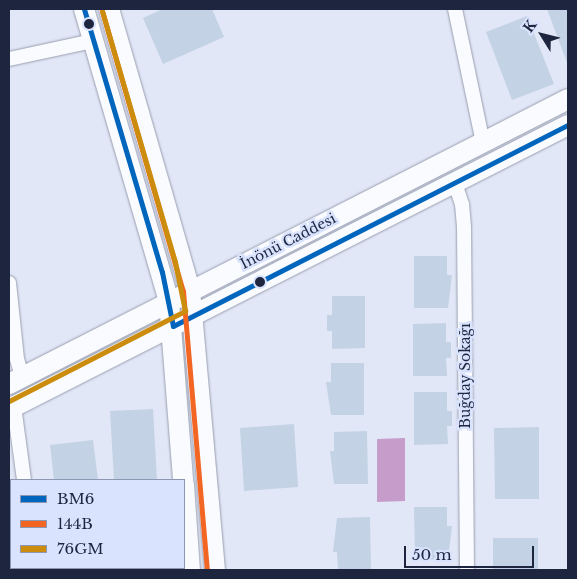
<!DOCTYPE html>
<meta charset="utf-8">
<style>
body{margin:0}
#map{position:relative;width:577px;height:579px;overflow:hidden;background:#e1e7f6;font-family:"Libre Baskerville",serif}
div>[style]{position:absolute}
[style*='--x']{left:calc(var(--x)*1px);top:calc(var(--y)*1px);width:calc(var(--w)*1px);rotate:calc(var(--a)*1deg)}
.water>*{inset:0;background:#c69dca}
.building>*{inset:0;background:#c3d2e4}
.roads{filter:drop-shadow(0 0 1px #989eb0) drop-shadow(0 0 1px #989eb0)}
.minor>*{height:14px;margin:-7px;padding:0 7px;transform-origin:7px;border-radius:7px;background:#fafbfe}
.secondary>*{height:20px;margin:-10px;padding:0 10px;transform-origin:10px;border-radius:10px;background:#fafbfe}
.bus-1>*{height:5px;margin:-2.5px;padding:0 2.5px;transform-origin:2.5px;border-radius:2.5px;background:#0065bd}
.bus-2>*{height:5px;margin:-2.5px;padding:0 2.5px;transform-origin:2.5px;border-radius:2.5px;background:#f26522}
.bus-3>*{height:5px;margin:-2.5px;padding:0 2.5px;transform-origin:2.5px;border-radius:2.5px;background:#cc8c0d}
.dots>*{width:14px;height:14px;translate:-50% -50%;box-sizing:border-box;border:2px solid #d9e3fe;border-radius:50%}
span{translate:-50% -50%;white-space:nowrap;text-align:center;line-height:1.15;-webkit-text-stroke:5px #d9e3fe;paint-order:stroke}
.street-label{font-size:14px;color:#1e263f}
.frame{position:absolute;inset:0;border:10px solid #1e263f;pointer-events:none}
.legend{position:absolute;left:10px;top:479px;width:175px;height:90px;box-sizing:border-box;background:#d9e3fe;border:1px solid #8e97b2;margin:0;padding:6px 9px;list-style:none;font-size:15px;color:#1e263f}
.legend li{display:flex;align-items:center;gap:10px;height:25px}
.legend b{width:25px;border:1px solid #8e97b2}
.north{position:absolute;left:517px;top:10px;width:50px;height:50px;-webkit-text-stroke:4px #d9e3fe;paint-order:stroke;rotate:306deg;font-size:14px;font-weight:700;line-height:20px;text-align:center;color:#1e263f}
.north::after{content:'';display:block;margin:auto;width:18px;height:22px;background:#1e263f;clip-path:polygon(50% 0,100% 100%,50% 72%,0 100%)}
.scale{position:absolute;left:404px;top:546px;width:130px;height:22px;box-sizing:border-box;border:2px solid #1e263f;border-top:0;padding-left:6px;font-size:15px;line-height:18px;white-space:nowrap;color:#1e263f;-webkit-text-stroke:4px #d9e3fe;paint-order:stroke}
</style>
<div id="map">
<div class="water">
<div style="clip-path:polygon(405px 438px,405px 501px,377px 502px,377px 439px)"></div>
</div>
<div class="building">
<div style="clip-path:polygon(163px 9px,212px 9px,224px 37px,163px 64px,143px 18px)"></div>
<div style="clip-path:polygon(547px 9px,568px 9px,568px 65px)"></div>
<div style="clip-path:polygon(527px 16px,554px 84px,512px 100px,486px 32px)"></div>
<div style="clip-path:polygon(414px 256px,447px 256px,447px 275px,452px 275px,448px 308px,414px 308px)"></div>
<div style="clip-path:polygon(332px 296px,365px 296px,365px 348px,332px 349px,332px 331px,327px 331px,327px 315px,332px 315px)"></div>
<div style="clip-path:polygon(446px 323px,446px 342px,451px 342px,451px 358px,446px 358px,447px 376px,413px 376px,413px 324px)"></div>
<div style="clip-path:polygon(331px 363px,364px 363px,364px 415px,331px 415px,326px 382px,331px 382px)"></div>
<div style="clip-path:polygon(414px 392px,447px 392px,447px 411px,452px 411px,452px 426px,447px 426px,448px 444px,414px 445px)"></div>
<div style="clip-path:polygon(153px 409px,157px 480px,114px 480px,110px 411px)"></div>
<div style="clip-path:polygon(294px 424px,298px 487px,244px 491px,240px 428px)"></div>
<div style="clip-path:polygon(539px 427px,539px 499px,495px 499px,494px 428px)"></div>
<div style="clip-path:polygon(367px 431px,368px 484px,334px 484px,330px 451px,334px 451px,334px 432px)"></div>
<div style="clip-path:polygon(93px 440px,98px 480px,54px 480px,50px 445px)"></div>
<div style="clip-path:polygon(414px 507px,447px 507px,447px 526px,452px 526px,448px 559px,415px 560px)"></div>
<div style="clip-path:polygon(370px 517px,371px 570px,338px 570px,337px 552px,333px 552px,337px 518px)"></div>
<div style="clip-path:polygon(493px 538px,538px 538px,538px 570px,493px 570px)"></div>
</div>
<div class="roads">
<div class="minor">
<div style="--x:455;--y:9;--w:137;--a:78.2"></div>
<div style="--x:9;--y:59;--w:85;--a:-12.2"></div>
<div style="--x:455;--y:183;--w:22;--a:72"></div>
<div style="--x:462;--y:204;--w:24;--a:85"></div>
<div style="--x:464;--y:228;--w:342;--a:89.5"></div>
<div style="--x:9;--y:283;--w:76;--a:84"></div>
<div style="--x:17;--y:359;--w:19;--a:74"></div>
<div style="--x:14;--y:406;--w:75;--a:82.3"></div>
<div style="--x:34;--y:568;--w:2;--a:63"></div>
</div>
<div class="secondary">
<div style="--x:84;--y:9;--w:304;--a:73.8"></div>
<div style="--x:169;--y:301;--w:180;--a:85.5"></div>
<div style="--x:109;--y:9;--w:292;--a:73.9"></div>
<div style="--x:190;--y:290;--w:281;--a:84.9"></div>
<div style="--x:9;--y:384;--w:627;--a:-27.01"></div>
<div style="--x:9;--y:409;--w:627;--a:-26.93"></div>
<div style="--x:184;--y:485;--w:85;--a:86"></div>
</div>
</div>
<div class="bus-1">
<div style="--x:84;--y:9;--w:274;--a:73.5"></div>
<div style="--x:162;--y:272;--w:55;--a:78.5"></div>
<div style="--x:173;--y:326;--w:443;--a:-27"></div>
</div>
<div class="bus-2">
<div style="--x:102;--y:11;--w:291;--a:73.9"></div>
<div style="--x:183;--y:291;--w:280;--a:85.1"></div>
</div>
<div class="bus-3">
<div style="--x:9;--y:401;--w:198;--a:-27.1"></div>
<div style="--x:185;--y:311;--w:50;--a:-101.5"></div>
<div style="--x:175;--y:262;--w:261;--a:-106.2"></div>
</div>
<div class="dots">
<div style="left:89px;top:24px;background:#1e263f"></div>
<div style="left:260px;top:282px;background:#1e263f"></div>
</div>
<div class="street-label">
<span style="left:288px;top:241px;rotate:-27deg">İnönü Caddesi</span>
<span style="left:465px;top:376px;rotate:-90deg">Buğday Sokağı</span>
</div>
<div class="frame"></div>
<ul class="legend">
<li><b style="height:6px;background:#0065bd"></b>BM6</li>
<li><b style="height:6px;background:#f26522"></b>144B</li>
<li><b style="height:6px;background:#cc8c0d"></b>76GM</li>
</ul>
<div class="north">K</div>
<div class="scale">50 m</div>
</div>
